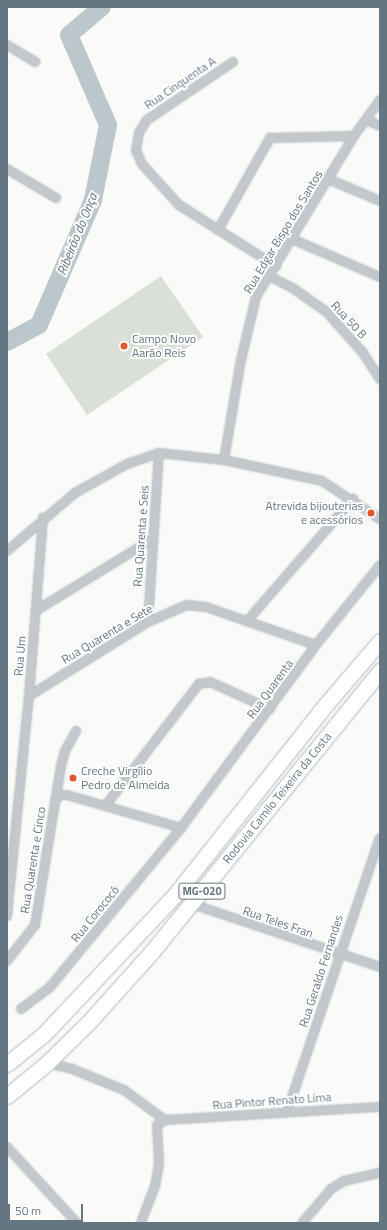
<!DOCTYPE html>
<meta charset="utf-8">
<style>
body{margin:0}
#map{position:relative;width:387px;height:1230px;overflow:hidden;background:#fafaf8;font-family:"Titillium Web",sans-serif}
div>[style]{position:absolute}
[style*='--x']{left:calc(var(--x)*1px);top:calc(var(--y)*1px);width:calc(var(--w)*1px);rotate:calc(var(--a)*1deg)}
.green>*{inset:0;background:#dadfd7}
.river>*{height:18px;margin:-9px;padding:0 9px;transform-origin:9px;border-radius:9px;background:#bbc7cb}
.roads{filter:drop-shadow(0 0 1px #b4b9bd) drop-shadow(0 0 1px #b4b9bd)}
.street>*{height:8px;margin:-4px;padding:0 4px;transform-origin:4px;border-radius:4px;background:#c3c8cc}
.highway>*{height:15px;margin:-7.5px;padding:0 7.5px;transform-origin:7.5px;border-radius:7.5px;background:#fff}
.dots>*{width:11px;height:11px;translate:-50% -50%;box-sizing:border-box;border:2px solid #fff;border-radius:50%}
span{translate:-50% -50%;white-space:nowrap;text-align:center;line-height:1.15;-webkit-text-stroke:4px #fff;paint-order:stroke}
.shield-label span{padding:1px 3px;background:#fff;border:1px solid;border-radius:3px;-webkit-text-stroke-width:0}
.shield-label{font-size:11px;color:#657683;font-weight:700}
.street-label{font-size:12px;color:#657683}
.poi-label{font-size:12px;color:#657683}
.left{translate:0 -50%;text-align:left}
.right{translate:-100% -50%;text-align:right}
.water-label{font-size:13px;color:#60757c;font-style:italic}
.frame{position:absolute;inset:0;border:8px solid #657683;pointer-events:none}
.scale{position:absolute;left:8px;top:1204px;width:75px;height:18px;box-sizing:border-box;border:2px solid #657683;border-top:0;padding-left:5px;font-size:12px;line-height:14px;white-space:nowrap;color:#657683;-webkit-text-stroke:3px #fff;paint-order:stroke}
</style>
<div id="map">
<div class="green">
<div style="clip-path:polygon(161px 276px,203px 337px,87px 415px,46px 354px)"></div>
</div>
<div class="river">
<div style="--x:7;--y:342;--w:36;--a:-28"></div>
<div style="--x:39;--y:325;--w:136;--a:-66.6"></div>
<div style="--x:93;--y:200;--w:76;--a:-78.7"></div>
<div style="--x:108;--y:125;--w:98;--a:-113.4"></div>
<div style="--x:69;--y:35;--w:43;--a:-40.3"></div>
</div>
<div class="roads">
<div class="street">
<div style="--x:7;--y:45;--w:33;--a:31"></div>
<div style="--x:233;--y:62;--w:104;--a:146"></div>
<div style="--x:147;--y:120;--w:15;--a:122"></div>
<div style="--x:139;--y:133;--w:17;--a:100"></div>
<div style="--x:136;--y:150;--w:15;--a:67"></div>
<div style="--x:142;--y:164;--w:55;--a:47.9"></div>
<div style="--x:179;--y:205;--w:115;--a:32.2"></div>
<div style="--x:367;--y:120;--w:14;--a:25"></div>
<div style="--x:7;--y:169;--w:57;--a:30.6"></div>
<div style="--x:328;--y:179;--w:56;--a:22.9"></div>
<div style="--x:218;--y:230;--w:106;--a:-60.5"></div>
<div style="--x:270;--y:138;--w:84;--a:-1.4"></div>
<div style="--x:292;--y:239;--w:96;--a:23.4"></div>
<div style="--x:269;--y:276;--w:28;--a:27"></div>
<div style="--x:294;--y:289;--w:39;--a:35"></div>
<div style="--x:326;--y:311;--w:56;--a:48.6"></div>
<div style="--x:363;--y:353;--w:31;--a:57"></div>
<div style="--x:224;--y:460;--w:101;--a:-80.4"></div>
<div style="--x:241;--y:360;--w:65;--a:-76.6"></div>
<div style="--x:256;--y:297;--w:188;--a:-58.7"></div>
<div style="--x:354;--y:136;--w:44;--a:-54.2"></div>
<div style="--x:7;--y:551;--w:89;--a:-40.5"></div>
<div style="--x:75;--y:493;--w:60;--a:-29.1"></div>
<div style="--x:127;--y:464;--w:34;--a:-19"></div>
<div style="--x:159;--y:453;--w:65;--a:6.1"></div>
<div style="--x:224;--y:460;--w:100;--a:12.1"></div>
<div style="--x:322;--y:481;--w:69;--a:33.2"></div>
<div style="--x:37;--y:610;--w:136;--a:-31.5"></div>
<div style="--x:247;--y:621;--w:162;--a:-49"></div>
<div style="--x:148;--y:622;--w:169;--a:-86.3"></div>
<div style="--x:29;--y:696;--w:140;--a:-31.9"></div>
<div style="--x:148;--y:622;--w:43;--a:-23.6"></div>
<div style="--x:187;--y:605;--w:19;--a:6"></div>
<div style="--x:206;--y:607;--w:116;--a:19.1"></div>
<div style="--x:55;--y:801;--w:8;--a:-50"></div>
<div style="--x:60;--y:795;--w:7;--a:0"></div>
<div style="--x:67;--y:795;--w:119;--a:16.1"></div>
<div style="--x:106;--y:805;--w:153;--a:-52.5"></div>
<div style="--x:199;--y:684;--w:11;--a:-10"></div>
<div style="--x:210;--y:682;--w:66;--a:24.2"></div>
<div style="--x:192;--y:904;--w:198;--a:18.5"></div>
<div style="--x:7;--y:916;--w:221;--a:-84.3"></div>
<div style="--x:29;--y:696;--w:179;--a:-85.5"></div>
<div style="--x:7;--y:961;--w:46;--a:-52.1"></div>
<div style="--x:35;--y:925;--w:161;--a:-80.7"></div>
<div style="--x:61;--y:766;--w:16;--a:-75"></div>
<div style="--x:65;--y:751;--w:23;--a:-61"></div>
<div style="--x:21;--y:1009;--w:36;--a:-37"></div>
<div style="--x:50;--y:987;--w:206;--a:-50.5"></div>
<div style="--x:181;--y:828;--w:227;--a:-53.6"></div>
<div style="--x:316;--y:645;--w:102;--a:-51.3"></div>
<div style="--x:47;--y:1063;--w:26;--a:13"></div>
<div style="--x:72;--y:1069;--w:56;--a:22"></div>
<div style="--x:124;--y:1090;--w:51;--a:36.2"></div>
<div style="--x:165;--y:1120;--w:9;--a:148"></div>
<div style="--x:157;--y:1125;--w:39;--a:87"></div>
<div style="--x:159;--y:1164;--w:22;--a:100"></div>
<div style="--x:155;--y:1186;--w:40;--a:111"></div>
<div style="--x:287;--y:1112;--w:289;--a:-71.3"></div>
<div style="--x:165;--y:1120;--w:215;--a:-3.5"></div>
<div style="--x:7;--y:1147;--w:103;--a:47.4"></div>
<div style="--x:302;--y:1223;--w:45;--a:-49.5"></div>
<div style="--x:331;--y:1189;--w:15;--a:-32"></div>
<div style="--x:344;--y:1181;--w:37;--a:-13"></div>
</div>
<div class="highway">
<div style="--x:7;--y:1064;--w:48;--a:-39"></div>
<div style="--x:44;--y:1034;--w:190;--a:-46.7"></div>
<div style="--x:174;--y:896;--w:238;--a:-51.6"></div>
<div style="--x:322;--y:709;--w:89;--a:-49.5"></div>
<div style="--x:7;--y:1096;--w:52;--a:-39.5"></div>
<div style="--x:47;--y:1063;--w:57;--a:-44.3"></div>
<div style="--x:88;--y:1023;--w:93;--a:-48.1"></div>
<div style="--x:150;--y:954;--w:365;--a:-50.9"></div>
</div>
</div>
<div class="dots">
<div style="left:124px;top:346px;background:#e4572e"></div>
<div style="left:371px;top:513px;background:#e4572e"></div>
<div style="left:73px;top:778px;background:#e4572e"></div>
</div>
<div class="shield-label">
<span style="left:202px;top:891px">MG-020</span>
</div>
<div class="street-label">
<span style="left:180px;top:83px;rotate:-34deg">Rua Cinquenta A</span>
<span style="left:283px;top:232px;rotate:-59deg">Rua Edgar Bispo dos Santos</span>
<span style="left:349px;top:320px;rotate:47deg">Rua 50 B</span>
<span style="left:141px;top:536px;rotate:-86deg">Rua Quarenta e Seis</span>
<span style="left:107px;top:634px;rotate:-31deg">Rua Quarenta e Sete</span>
<span style="left:20px;top:656px;rotate:-85deg">Rua Um</span>
<span style="left:270px;top:689px;rotate:-54deg">Rua Quarenta</span>
<span style="left:277px;top:798px;rotate:-51deg">Rodovia Camilo Teixeira da Costa</span>
<span style="left:33px;top:860px;rotate:-81deg">Rua Quarenta e Cinco</span>
<span style="left:95px;top:914px;rotate:-51deg">Rua Corococó</span>
<span style="left:278px;top:922px;rotate:19deg">Rua Teles Fran</span>
<span style="left:321px;top:971px;rotate:-72deg">Rua Geraldo Fernandes</span>
<span style="left:272px;top:1101px;rotate:-4deg">Rua Pintor Renato Lima</span>
</div>
<div class="poi-label">
<span class="left" style="left:132px;top:346px">Campo Novo<br>Aarão Reis</span>
<span class="right" style="left:363px;top:513px">Atrevida bijouterias<br>e acessórios</span>
<span class="left" style="left:81px;top:778px">Creche Virgílio<br>Pedro de Almeida</span>
</div>
<div class="water-label">
<span style="left:77px;top:234px;rotate:-68deg">Ribeirão do Onça</span>
</div>
<div class="frame"></div>
<div class="scale">50 m</div>
</div>
